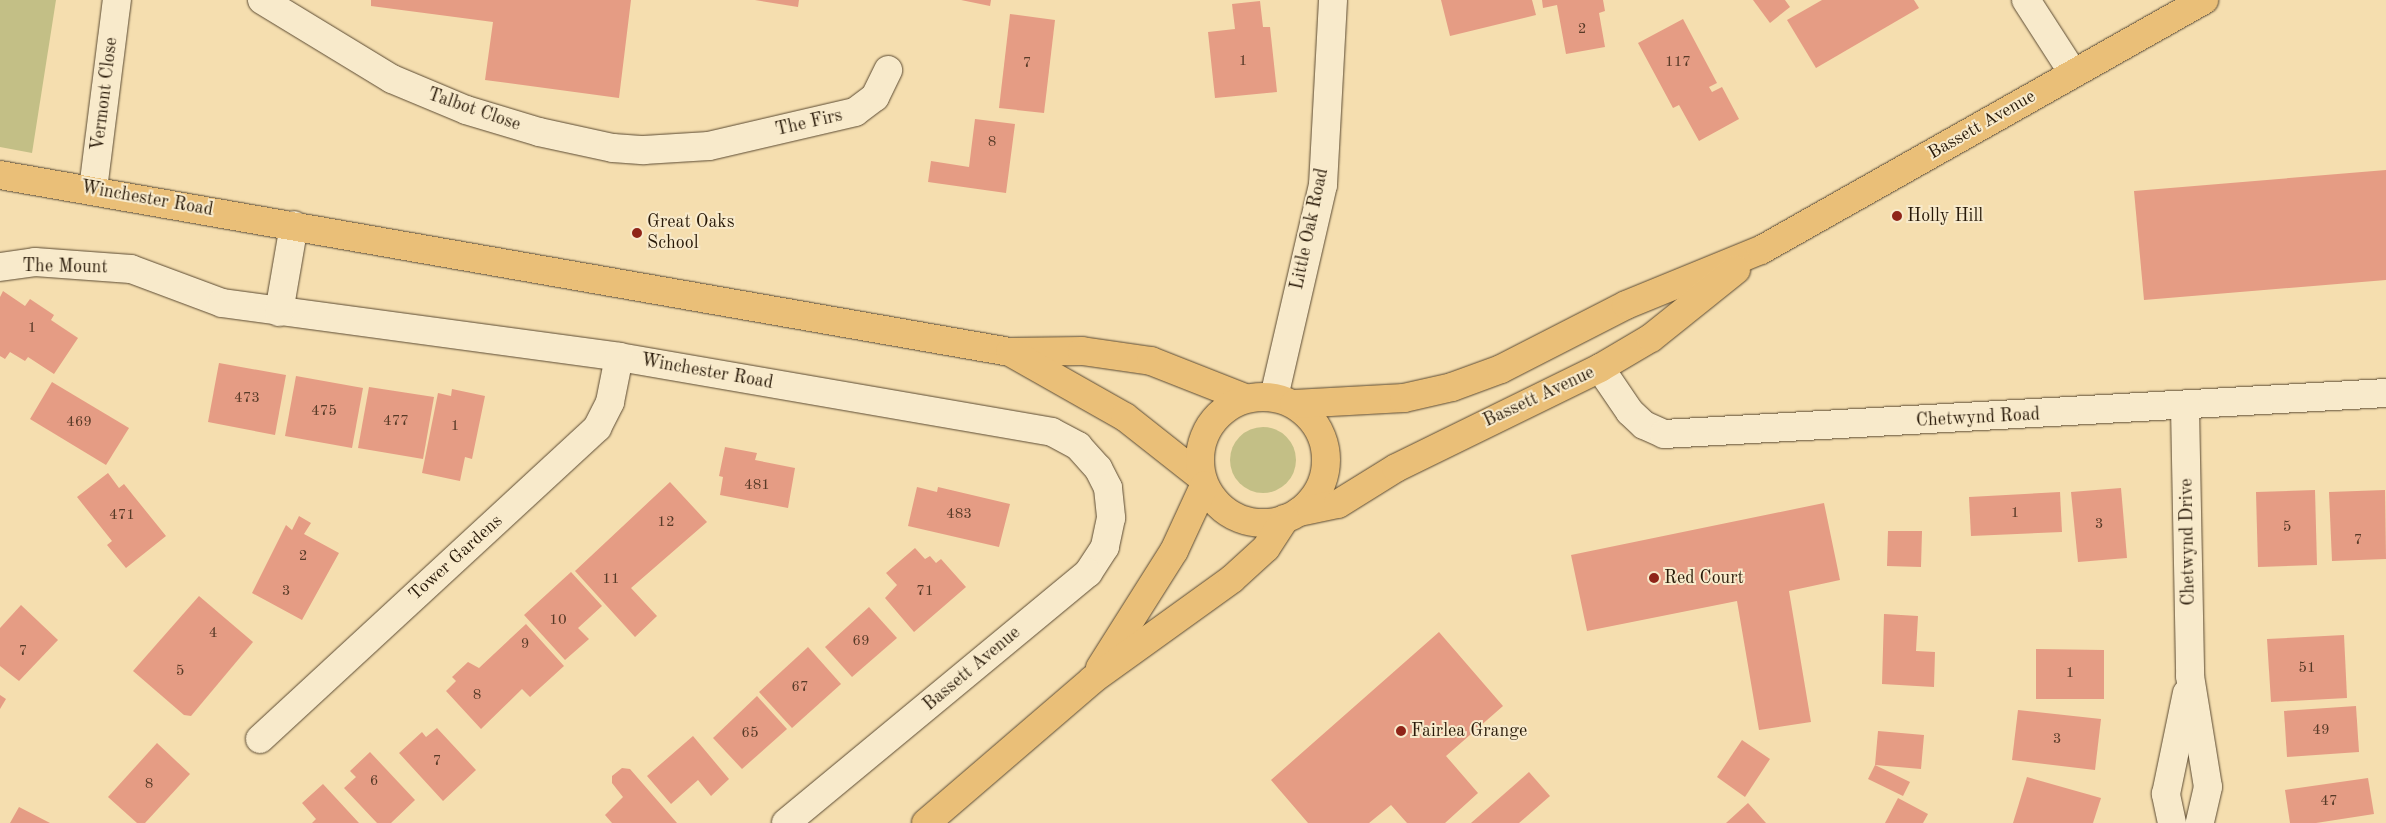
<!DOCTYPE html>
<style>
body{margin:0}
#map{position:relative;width:2386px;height:823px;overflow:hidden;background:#f5deaf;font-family:"Old Standard TT",serif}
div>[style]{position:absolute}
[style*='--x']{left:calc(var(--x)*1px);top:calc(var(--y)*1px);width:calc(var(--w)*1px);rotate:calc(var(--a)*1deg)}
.green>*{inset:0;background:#c3bf86}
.round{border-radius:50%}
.building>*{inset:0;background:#e59c84}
.roads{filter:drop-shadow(0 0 1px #5b4a32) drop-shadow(0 0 1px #5b4a32)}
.minor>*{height:28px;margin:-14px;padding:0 14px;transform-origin:14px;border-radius:14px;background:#f8eacb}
.primary>*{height:28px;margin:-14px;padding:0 14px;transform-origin:14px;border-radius:14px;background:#eabf78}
.primary>.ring{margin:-14px;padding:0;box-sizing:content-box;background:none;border:28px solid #eabf78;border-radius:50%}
.dots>*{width:14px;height:14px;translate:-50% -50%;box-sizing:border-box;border:2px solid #f8eacb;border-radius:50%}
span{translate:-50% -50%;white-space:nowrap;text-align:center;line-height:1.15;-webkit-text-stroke:4px #f8eacb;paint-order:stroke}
.number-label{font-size:15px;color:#573a27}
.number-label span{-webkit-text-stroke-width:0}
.street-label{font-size:18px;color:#281908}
.poi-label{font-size:18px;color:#281908}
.left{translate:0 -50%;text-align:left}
</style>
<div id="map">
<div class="green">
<div style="clip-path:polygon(0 0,56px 0,32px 153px,0 147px)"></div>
<div class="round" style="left:1230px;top:427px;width:66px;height:66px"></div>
</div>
<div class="building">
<div style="clip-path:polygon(371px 0,631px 0,619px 98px,485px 80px,493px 22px,371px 6px)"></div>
<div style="clip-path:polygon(755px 0,799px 0,798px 7px)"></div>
<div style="clip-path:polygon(961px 0,991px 0,990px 6px)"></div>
<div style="clip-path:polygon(1441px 0,1532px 0,1536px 15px,1450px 36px)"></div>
<div style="clip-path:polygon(1542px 0,1603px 0,1605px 11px,1599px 13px,1605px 47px,1566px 54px,1557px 5px,1543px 8px)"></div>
<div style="clip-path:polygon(1753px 0,1785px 0,1790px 7px,1770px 23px)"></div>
<div style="clip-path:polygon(1822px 0,1914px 0,1919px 8px,1816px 68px,1787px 20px)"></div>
<div style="clip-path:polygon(1260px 1px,1263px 27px,1270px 27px,1277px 92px,1215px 98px,1208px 32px,1235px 29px,1232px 4px)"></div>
<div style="clip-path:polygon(1010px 14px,1055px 20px,1044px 113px,999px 108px)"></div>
<div style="clip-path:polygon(1683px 19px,1717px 83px,1709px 87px,1712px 92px,1722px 87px,1739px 119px,1699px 141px,1679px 105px,1673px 108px,1638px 43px)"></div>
<div style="clip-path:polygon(975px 119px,1015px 124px,1006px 193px,928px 182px,931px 161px,969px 167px)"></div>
<div style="clip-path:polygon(2386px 170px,2386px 280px,2144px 300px,2134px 191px)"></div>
<div style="clip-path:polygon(3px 291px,25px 306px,30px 299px,54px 315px,51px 320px,78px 338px,54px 374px,28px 357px,25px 361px,10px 352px,5px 359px,0 356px,0 297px)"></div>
<div style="clip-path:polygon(219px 363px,286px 375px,275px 435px,208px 422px)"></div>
<div style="clip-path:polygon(296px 376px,363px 388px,352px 448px,285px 436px)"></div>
<div style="clip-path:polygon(52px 382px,129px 428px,106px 465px,30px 419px)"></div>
<div style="clip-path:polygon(369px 387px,434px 397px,423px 459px,358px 448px)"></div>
<div style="clip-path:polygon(452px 389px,485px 396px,472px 459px,465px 457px,460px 481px,422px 473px,438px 393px,451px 396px)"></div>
<div style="clip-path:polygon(725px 447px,757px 453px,755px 460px,795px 468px,788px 508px,720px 495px,723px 477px,719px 476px)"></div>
<div style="clip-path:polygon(108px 473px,119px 488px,124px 484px,166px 536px,126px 568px,107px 545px,112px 541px,77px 497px)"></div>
<div style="clip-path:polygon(670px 482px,707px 522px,631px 588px,657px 616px,635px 637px,575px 571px)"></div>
<div style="clip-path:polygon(917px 487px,937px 492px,938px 487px,1010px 504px,999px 547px,908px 526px)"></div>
<div style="clip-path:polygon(2121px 488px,2127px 558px,2078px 562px,2071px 492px)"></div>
<div style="clip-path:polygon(2315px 490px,2317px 565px,2258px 567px,2256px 492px)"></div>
<div style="clip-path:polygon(2385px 490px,2386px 559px,2332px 561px,2329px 492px)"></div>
<div style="clip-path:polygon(2060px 492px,2062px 532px,1971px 536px,1969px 497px)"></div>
<div style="clip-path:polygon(1824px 503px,1840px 580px,1789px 591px,1811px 722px,1759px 730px,1737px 601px,1587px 631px,1571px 555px)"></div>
<div style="clip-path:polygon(299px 516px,311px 523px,304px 534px,339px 553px,302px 620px,252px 593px,286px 525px,292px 530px)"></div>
<div style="clip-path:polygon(1888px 531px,1922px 531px,1921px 567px,1887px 566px)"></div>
<div style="clip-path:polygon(915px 548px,925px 559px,930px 556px,936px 563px,941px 559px,966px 587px,914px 632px,885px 598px,897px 585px,886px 573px)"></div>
<div style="clip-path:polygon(571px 572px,602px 606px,578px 628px,589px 639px,565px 660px,524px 615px)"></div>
<div style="clip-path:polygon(199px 596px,253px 642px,191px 716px,184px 715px,133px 671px)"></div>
<div style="clip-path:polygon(21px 605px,58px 640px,19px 681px,0 666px,0 628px)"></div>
<div style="clip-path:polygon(869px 607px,897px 638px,852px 677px,825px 647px)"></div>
<div style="clip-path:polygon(1884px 614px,1918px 616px,1916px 651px,1935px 652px,1934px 687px,1882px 684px)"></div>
<div style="clip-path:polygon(526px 624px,564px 666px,530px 697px,522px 689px,481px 729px,446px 691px,456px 681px,452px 677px,468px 662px,479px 668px)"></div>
<div style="clip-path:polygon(1439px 632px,1503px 706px,1446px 756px,1478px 793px,1445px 823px,1407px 823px,1391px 805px,1369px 823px,1308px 823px,1271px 780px)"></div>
<div style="clip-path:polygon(2344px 635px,2347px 698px,2271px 702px,2267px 639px)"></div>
<div style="clip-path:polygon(808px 647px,841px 684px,792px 728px,759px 692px)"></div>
<div style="clip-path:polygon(2036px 649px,2104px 650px,2104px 699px,2036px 699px)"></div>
<div style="clip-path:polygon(0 695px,6px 699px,0 709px)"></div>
<div style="clip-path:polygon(757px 696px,787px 729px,742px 769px,713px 738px)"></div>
<div style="clip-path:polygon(2356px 706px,2359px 752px,2287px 757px,2284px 711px)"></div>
<div style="clip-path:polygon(2018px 710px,2101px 719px,2095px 770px,2012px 760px)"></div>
<div style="clip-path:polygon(437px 728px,476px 770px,443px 801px,399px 753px,422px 732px,426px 737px)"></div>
<div style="clip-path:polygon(1878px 731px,1924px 735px,1921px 769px,1875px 765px)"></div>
<div style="clip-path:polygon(693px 736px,729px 779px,711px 796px,698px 780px,671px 804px,647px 776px)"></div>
<div style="clip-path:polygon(1742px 740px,1770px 759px,1745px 797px,1717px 777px)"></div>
<div style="clip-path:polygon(157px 743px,190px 774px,145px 823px,137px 823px,108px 797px)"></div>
<div style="clip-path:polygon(370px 752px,415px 800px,391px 823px,377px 823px,344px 788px,356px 777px,350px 771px)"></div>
<div style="clip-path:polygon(1875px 765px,1910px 782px,1903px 796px,1868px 779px)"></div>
<div style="clip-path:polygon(622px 768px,630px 769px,677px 823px,612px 823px,605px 815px,623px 797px,612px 783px,612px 776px)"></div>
<div style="clip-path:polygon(1529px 772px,1550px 796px,1519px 823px,1471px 823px)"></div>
<div style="clip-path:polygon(2027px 777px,2101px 798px,2093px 823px,2013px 823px)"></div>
<div style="clip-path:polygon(2368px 778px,2374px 814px,2316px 823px,2290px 823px,2285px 790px)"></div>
<div style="clip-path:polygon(323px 784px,359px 823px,312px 823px,316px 819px,302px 803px)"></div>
<div style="clip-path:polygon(1898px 798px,1928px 814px,1923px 823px,1885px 823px)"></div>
<div style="clip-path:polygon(1748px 803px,1766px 823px,1726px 823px)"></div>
<div style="clip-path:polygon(19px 807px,50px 823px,10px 823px)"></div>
</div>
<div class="roads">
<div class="minor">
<div style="--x:262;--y:0;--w:152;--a:31.3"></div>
<div style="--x:392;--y:79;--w:80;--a:22.7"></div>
<div style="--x:466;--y:110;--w:76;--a:16.8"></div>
<div style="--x:539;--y:132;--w:76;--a:12.2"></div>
<div style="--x:613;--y:148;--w:31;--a:4"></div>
<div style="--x:644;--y:150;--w:65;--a:-3.5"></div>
<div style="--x:709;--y:146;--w:150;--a:-13.1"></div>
<div style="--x:855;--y:112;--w:25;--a:-37"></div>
<div style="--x:875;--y:97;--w:30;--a:-64"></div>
<div style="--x:2026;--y:0;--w:87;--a:57.2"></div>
<div style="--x:93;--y:189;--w:191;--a:-82.8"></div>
<div style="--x:0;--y:267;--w:35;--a:-8"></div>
<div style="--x:35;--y:262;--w:96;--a:4.2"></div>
<div style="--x:131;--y:269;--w:97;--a:20.5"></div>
<div style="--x:222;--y:303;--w:401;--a:7.7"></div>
<div style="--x:619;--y:357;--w:439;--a:9.8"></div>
<div style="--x:1052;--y:432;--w:30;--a:28"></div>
<div style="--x:1078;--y:446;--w:30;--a:48"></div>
<div style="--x:1098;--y:468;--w:22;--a:63"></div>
<div style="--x:1108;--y:488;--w:30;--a:84"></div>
<div style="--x:1111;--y:518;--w:30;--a:102"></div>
<div style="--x:1105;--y:547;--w:31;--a:123"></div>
<div style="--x:1088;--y:573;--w:392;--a:140.4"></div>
<div style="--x:279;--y:312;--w:88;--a:-80.2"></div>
<div style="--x:1600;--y:368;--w:53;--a:55.7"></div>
<div style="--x:1630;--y:412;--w:19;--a:43"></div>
<div style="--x:1644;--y:425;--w:22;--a:24"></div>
<div style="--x:1664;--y:434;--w:723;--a:-3.25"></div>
<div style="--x:1274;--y:397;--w:218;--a:-77"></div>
<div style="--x:1323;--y:185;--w:185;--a:-86.9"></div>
<div style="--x:2185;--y:407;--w:269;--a:88.9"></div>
<div style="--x:2190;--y:676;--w:112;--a:80.8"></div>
<div style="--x:2208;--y:787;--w:37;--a:103"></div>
<div style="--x:260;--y:739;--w:459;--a:-42.7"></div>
<div style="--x:597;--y:428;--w:29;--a:-63"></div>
<div style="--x:610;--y:402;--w:46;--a:-78.7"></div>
<div style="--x:2172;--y:823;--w:30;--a:-102"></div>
<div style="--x:2166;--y:794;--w:103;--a:-78.3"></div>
</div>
<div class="primary">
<div style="--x:0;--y:175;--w:1025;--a:9.94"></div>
<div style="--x:1010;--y:352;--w:72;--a:-0.8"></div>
<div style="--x:1082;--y:351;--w:70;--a:8.2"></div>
<div style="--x:1151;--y:361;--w:101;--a:21.5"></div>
<div style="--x:1010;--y:352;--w:132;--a:29.5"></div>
<div style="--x:1125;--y:417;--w:97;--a:38.3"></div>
<div class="ring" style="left:1200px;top:397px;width:98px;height:98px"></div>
<div style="--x:1294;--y:404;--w:110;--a:-3.1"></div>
<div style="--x:1404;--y:398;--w:49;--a:-12.9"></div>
<div style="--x:1452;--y:387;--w:52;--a:-20.2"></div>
<div style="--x:1501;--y:369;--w:140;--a:-27.1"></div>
<div style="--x:1626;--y:305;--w:146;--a:-22.2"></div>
<div style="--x:1761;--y:250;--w:509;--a:-29.44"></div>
<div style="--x:1299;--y:512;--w:40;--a:-12"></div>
<div style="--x:1338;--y:504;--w:68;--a:-31.8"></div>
<div style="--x:1396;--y:468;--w:227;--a:-26.1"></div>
<div style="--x:1600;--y:368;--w:59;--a:-30.5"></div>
<div style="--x:1651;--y:338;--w:109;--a:-38.7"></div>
<div style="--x:1100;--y:668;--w:138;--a:-57.7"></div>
<div style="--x:1174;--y:551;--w:72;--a:-65.2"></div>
<div style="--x:926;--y:823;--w:219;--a:-40.7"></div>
<div style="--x:1092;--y:680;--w:173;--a:-35.8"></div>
<div style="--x:1232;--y:579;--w:46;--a:-42.4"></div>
<div style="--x:1266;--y:548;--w:35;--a:-57"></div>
</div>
</div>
<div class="dots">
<div style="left:1897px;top:216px;background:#8f2418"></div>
<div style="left:637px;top:233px;background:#8f2418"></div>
<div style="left:1654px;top:578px;background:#8f2418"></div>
<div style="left:1401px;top:731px;background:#8f2418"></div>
</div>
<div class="number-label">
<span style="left:1582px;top:30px">2</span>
<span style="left:1243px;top:62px">1</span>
<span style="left:1678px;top:63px">117</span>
<span style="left:1027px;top:64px">7</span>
<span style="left:992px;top:143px">8</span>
<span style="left:32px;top:329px">1</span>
<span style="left:247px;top:399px">473</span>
<span style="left:324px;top:412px">475</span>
<span style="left:396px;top:422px">477</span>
<span style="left:79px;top:423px">469</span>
<span style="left:455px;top:427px">1</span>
<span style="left:757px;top:486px">481</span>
<span style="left:2015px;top:514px">1</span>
<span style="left:959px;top:515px">483</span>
<span style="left:122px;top:516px">471</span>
<span style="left:666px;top:523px">12</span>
<span style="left:2099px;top:525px">3</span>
<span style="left:2287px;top:528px">5</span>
<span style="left:2358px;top:541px">7</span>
<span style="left:303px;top:557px">2</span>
<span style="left:611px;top:580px">11</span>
<span style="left:286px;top:592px">3</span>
<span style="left:925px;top:592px">71</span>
<span style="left:558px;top:621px">10</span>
<span style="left:213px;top:634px">4</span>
<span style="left:861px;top:642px">69</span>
<span style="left:525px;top:645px">9</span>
<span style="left:23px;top:652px">7</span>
<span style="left:2307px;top:669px">51</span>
<span style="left:180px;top:672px">5</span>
<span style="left:2070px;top:674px">1</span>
<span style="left:800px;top:688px">67</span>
<span style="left:477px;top:696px">8</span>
<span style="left:2321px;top:731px">49</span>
<span style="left:750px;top:734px">65</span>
<span style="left:2057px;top:740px">3</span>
<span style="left:437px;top:762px">7</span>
<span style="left:374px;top:782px">6</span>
<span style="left:149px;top:785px">8</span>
<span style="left:2329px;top:802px">47</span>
</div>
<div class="street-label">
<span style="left:105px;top:94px;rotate:-83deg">Vermont Close</span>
<span style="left:474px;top:110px;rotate:19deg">Talbot Close</span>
<span style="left:809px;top:123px;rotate:-13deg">The Firs</span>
<span style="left:1982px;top:125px;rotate:-30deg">Bassett Avenue</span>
<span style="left:147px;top:199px;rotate:10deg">Winchester Road</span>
<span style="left:1310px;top:229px;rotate:-78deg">Little Oak Road</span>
<span style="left:65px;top:267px;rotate:1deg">The Mount</span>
<span style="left:707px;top:372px;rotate:10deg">Winchester Road</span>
<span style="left:1539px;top:397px;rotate:-25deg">Bassett Avenue</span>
<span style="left:1978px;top:418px;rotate:-3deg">Chetwynd Road</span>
<span style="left:2188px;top:542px;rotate:-91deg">Chetwynd Drive</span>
<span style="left:456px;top:558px;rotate:-42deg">Tower Gardens</span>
<span style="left:972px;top:669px;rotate:-40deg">Bassett Avenue</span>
</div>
<div class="poi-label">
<span class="left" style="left:1907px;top:216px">Holly Hill</span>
<span class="left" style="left:647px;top:233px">Great Oaks<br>School</span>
<span class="left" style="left:1664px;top:578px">Red Court</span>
<span class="left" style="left:1411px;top:731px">Fairlea Grange</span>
</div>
</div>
